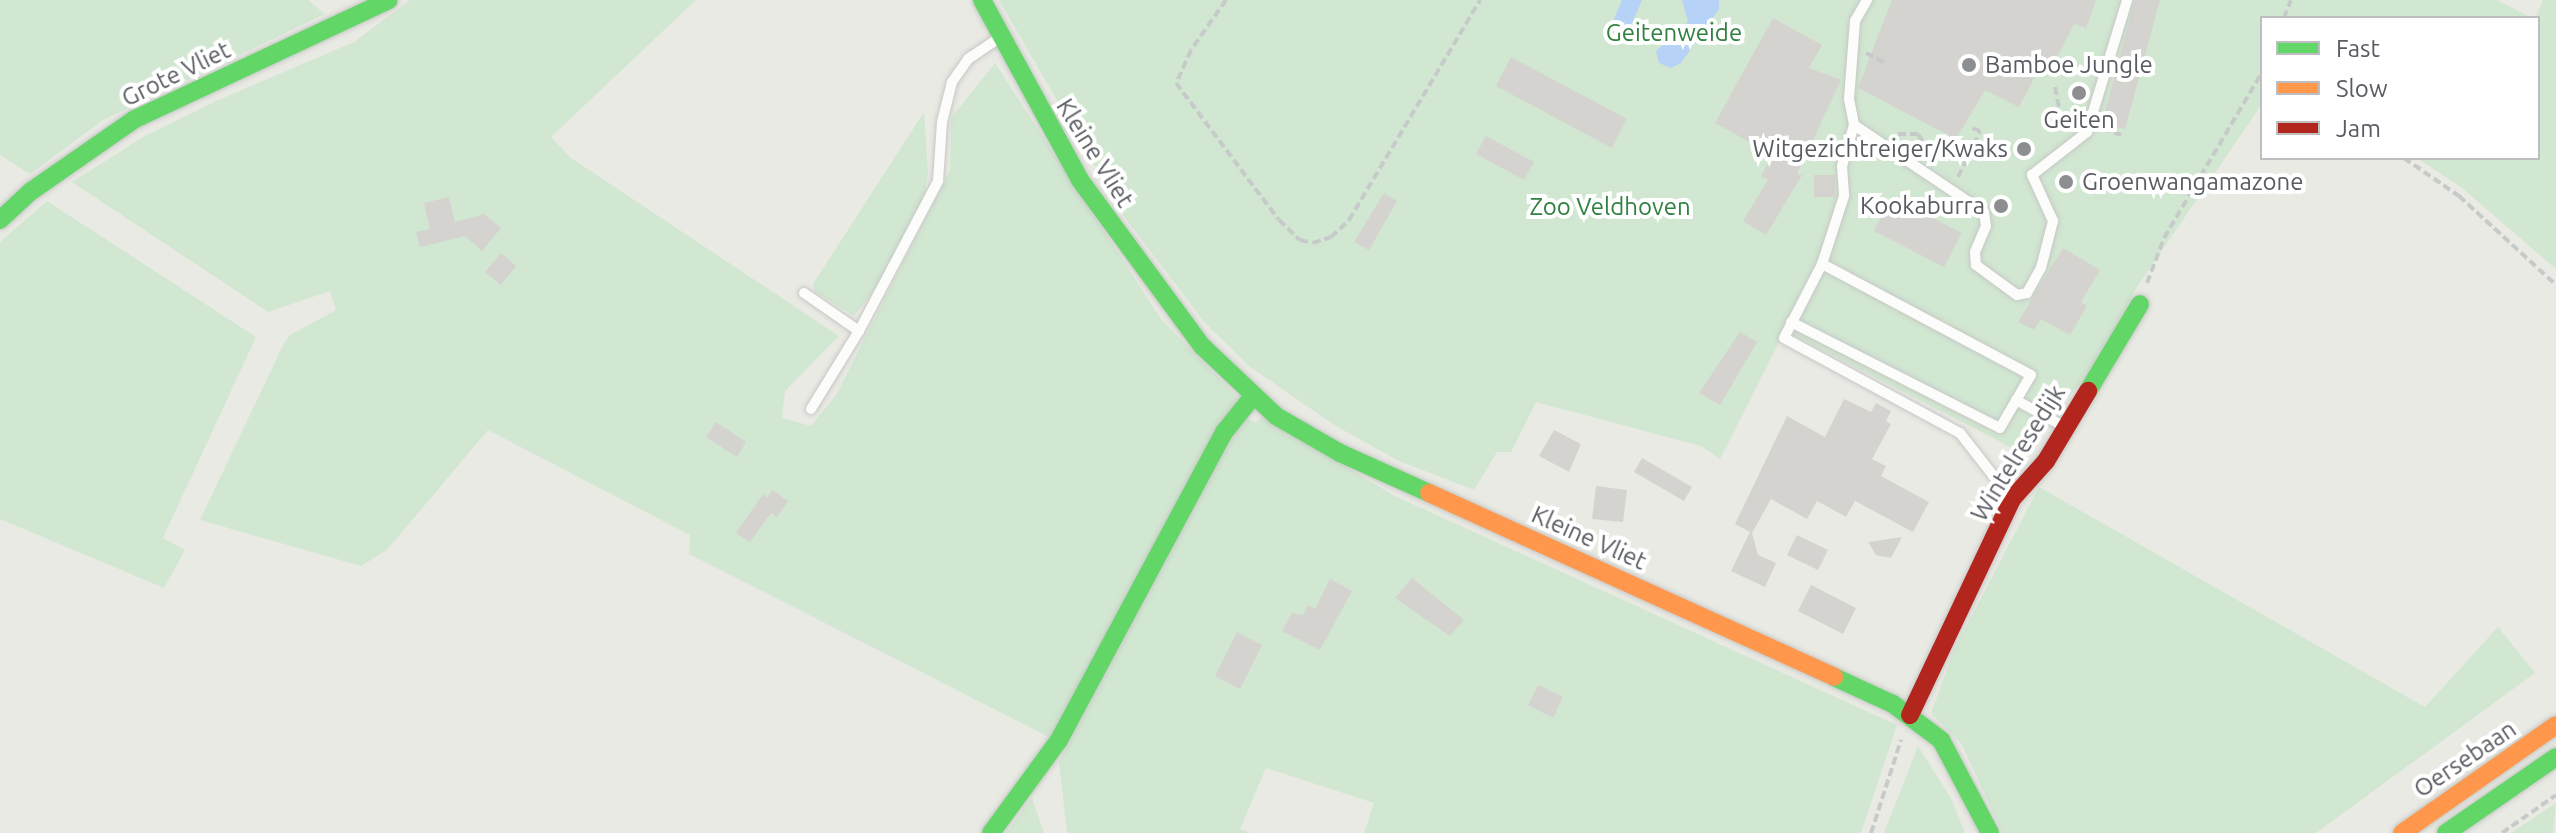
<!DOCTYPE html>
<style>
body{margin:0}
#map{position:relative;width:2556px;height:833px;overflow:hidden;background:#eaeae4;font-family:Ubuntu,sans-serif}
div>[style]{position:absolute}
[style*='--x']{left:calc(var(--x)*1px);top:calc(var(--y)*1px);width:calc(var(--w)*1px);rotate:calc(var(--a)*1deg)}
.green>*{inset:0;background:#d1e7d1}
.water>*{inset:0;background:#b6d2f7}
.building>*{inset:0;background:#d4d3cf}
.path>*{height:4px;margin-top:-2px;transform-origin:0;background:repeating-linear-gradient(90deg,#c6cbc9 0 8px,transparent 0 12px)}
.roads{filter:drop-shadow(0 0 2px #c6c8c6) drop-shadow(0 0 2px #c6c8c6)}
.lane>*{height:10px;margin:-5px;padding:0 5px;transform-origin:5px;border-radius:5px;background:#fcfcfb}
.fast>*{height:18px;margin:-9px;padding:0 9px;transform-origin:9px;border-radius:9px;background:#63d668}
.slow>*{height:18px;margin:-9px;padding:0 9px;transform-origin:9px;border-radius:9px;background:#ff974d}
.jam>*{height:18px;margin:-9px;padding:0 9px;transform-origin:9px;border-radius:9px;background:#b3261e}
.dots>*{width:22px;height:22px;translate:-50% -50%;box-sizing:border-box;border:4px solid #fff;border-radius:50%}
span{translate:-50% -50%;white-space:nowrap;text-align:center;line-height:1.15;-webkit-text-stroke:8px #fff;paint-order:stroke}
.park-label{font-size:24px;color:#318140}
.poi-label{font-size:24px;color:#595c62}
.left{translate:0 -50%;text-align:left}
.right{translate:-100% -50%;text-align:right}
.street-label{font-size:24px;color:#595c62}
.legend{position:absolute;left:2260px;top:16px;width:280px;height:144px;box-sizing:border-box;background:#fff;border:2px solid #bdbec0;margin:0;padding:10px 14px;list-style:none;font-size:24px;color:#595c62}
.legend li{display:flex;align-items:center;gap:16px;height:40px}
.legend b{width:40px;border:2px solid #bdbec0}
</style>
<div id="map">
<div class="green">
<div style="clip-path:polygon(0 0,308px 0,325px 14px,103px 120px,30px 174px,0 155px)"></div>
<div style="clip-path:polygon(410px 0,696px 0,551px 137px,571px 158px,839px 336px,785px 391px,782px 418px,811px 426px,836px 395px,950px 170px,951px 118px,995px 63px,1161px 319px,1239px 399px,1051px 738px,689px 554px,690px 535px,488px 430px,387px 550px,361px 566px,200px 520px,283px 345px,290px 335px,336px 310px,330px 291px,268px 312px,72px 182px,145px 136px,216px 101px,354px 42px)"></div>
<div style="clip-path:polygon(999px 0,2497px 0,2532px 18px,2262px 18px,2262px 104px,2135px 290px,2107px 353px,2067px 398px,2053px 392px,2057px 379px,2016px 450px,1785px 331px,1720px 459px,1701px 446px,1536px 402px,1511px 452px,1497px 452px,1474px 490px,1399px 461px,1334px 425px,1249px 366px,1205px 323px,1123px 215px)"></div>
<div style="clip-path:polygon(2543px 0,2556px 0,2556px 269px,2462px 188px,2417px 158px,2538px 158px,2535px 18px)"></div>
<div style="clip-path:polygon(924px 112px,928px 174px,922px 207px,884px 278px,854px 316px,814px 291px,813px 284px)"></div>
<div style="clip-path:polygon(47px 201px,256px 337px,163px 538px,185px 550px,164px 588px,0 519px,0 242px)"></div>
<div style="clip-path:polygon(1262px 417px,1393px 495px,1897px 725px,1861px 833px,1364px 833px,1374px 803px,1266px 768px,1240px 829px,1251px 833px,1067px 833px,1059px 762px,1243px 418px,1256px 422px)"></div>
<div style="clip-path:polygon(2039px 487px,2425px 707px,2498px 627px,2535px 673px,2316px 833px,2003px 833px,1961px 743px,1931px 713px,1954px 650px)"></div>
<div style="clip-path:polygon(1918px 746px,1951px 798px,1965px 833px,1884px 833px)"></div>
<div style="clip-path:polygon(1032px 798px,1044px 833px,1006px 833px)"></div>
<div style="clip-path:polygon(2556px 803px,2553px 833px,2511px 833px)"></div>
</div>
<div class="water">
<div style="clip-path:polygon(1622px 0,1642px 0,1625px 39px,1609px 31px)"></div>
<div style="clip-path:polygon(1682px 0,1719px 0,1719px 9px,1681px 63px,1671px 68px,1659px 63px,1656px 51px,1688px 22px)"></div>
</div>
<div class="building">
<div style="clip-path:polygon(1892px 0,2096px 0,2086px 28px,2074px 24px,2048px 75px,2038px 71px,2019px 107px,1985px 90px,1956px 139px,1858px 88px)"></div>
<div style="clip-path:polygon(2135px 0,2160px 0,2125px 129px,2102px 123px)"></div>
<div style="clip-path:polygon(1773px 18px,1822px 45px,1809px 68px,1841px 80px,1797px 174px,1802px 175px,1766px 235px,1743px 221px,1768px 180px,1761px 176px,1773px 155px,1715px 123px)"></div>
<div style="clip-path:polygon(1511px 57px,1627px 119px,1612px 148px,1496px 86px)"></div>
<div style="clip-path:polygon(1486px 136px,1534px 162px,1524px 180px,1476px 154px)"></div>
<div style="clip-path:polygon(1814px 175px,1835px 175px,1835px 197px,1814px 197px)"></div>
<div style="clip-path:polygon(1384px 193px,1397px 201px,1369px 250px,1354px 242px)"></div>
<div style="clip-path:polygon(449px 197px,455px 222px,484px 214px,501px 228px,482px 251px,465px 236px,420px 247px,416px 232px,430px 229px,424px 203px)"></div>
<div style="clip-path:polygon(1891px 197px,1962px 233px,1944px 267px,1874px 231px)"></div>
<div style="clip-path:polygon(2063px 248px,2100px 270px,2081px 302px,2087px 306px,2070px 335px,2041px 319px,2034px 330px,2018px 322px)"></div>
<div style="clip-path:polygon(501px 253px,516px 266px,501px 285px,485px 272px)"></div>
<div style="clip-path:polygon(1740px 332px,1757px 342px,1720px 405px,1699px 393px)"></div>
<div style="clip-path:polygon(1844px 399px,1871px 412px,1876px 403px,1891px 411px,1886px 421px,1891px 424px,1872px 459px,1886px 466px,1881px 476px,1929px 502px,1913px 532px,1855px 501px,1846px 517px,1817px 501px,1807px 519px,1771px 499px,1752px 533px,1758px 555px,1776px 563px,1765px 587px,1731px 571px,1750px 532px,1735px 524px,1787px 416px,1825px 437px)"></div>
<div style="clip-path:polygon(716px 422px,746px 442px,737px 457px,706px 437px)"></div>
<div style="clip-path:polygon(1554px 430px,1581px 444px,1569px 472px,1539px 456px)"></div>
<div style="clip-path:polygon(1642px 458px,1692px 487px,1684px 501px,1634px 472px)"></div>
<div style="clip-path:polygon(1596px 486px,1627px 490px,1623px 522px,1592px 519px)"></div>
<div style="clip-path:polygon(772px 490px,788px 501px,777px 517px,771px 513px,750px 542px,736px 533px,763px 494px,767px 498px)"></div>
<div style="clip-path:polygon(1797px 535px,1828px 550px,1818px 570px,1787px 555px)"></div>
<div style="clip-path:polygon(1902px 537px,1891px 558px,1876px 555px,1868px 542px)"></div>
<div style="clip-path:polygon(1412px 578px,1464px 620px,1450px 636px,1395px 598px)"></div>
<div style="clip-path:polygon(1330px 579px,1352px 591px,1320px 650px,1282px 631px,1292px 613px,1303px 615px,1308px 605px,1315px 609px)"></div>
<div style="clip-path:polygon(1811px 585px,1856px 608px,1843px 634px,1798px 611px)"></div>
<div style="clip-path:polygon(1237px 632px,1262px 645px,1240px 689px,1215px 676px)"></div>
<div style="clip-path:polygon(1538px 685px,1563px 697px,1553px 718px,1528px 705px)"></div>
</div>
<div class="path">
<div style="--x:1226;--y:0;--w:61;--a:125"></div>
<div style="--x:1191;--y:50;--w:36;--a:114"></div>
<div style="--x:1176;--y:83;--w:171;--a:53.1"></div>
<div style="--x:1279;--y:220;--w:29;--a:44"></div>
<div style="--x:1300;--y:240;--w:13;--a:13"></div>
<div style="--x:1313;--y:243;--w:19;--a:-18"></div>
<div style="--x:1331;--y:237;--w:25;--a:-43"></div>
<div style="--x:1349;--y:220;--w:256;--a:-59.2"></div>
<div style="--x:2284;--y:18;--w:19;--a:-69"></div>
<div style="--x:1866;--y:53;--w:22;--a:27"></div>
<div style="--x:2055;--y:87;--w:46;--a:78.7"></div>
<div style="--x:2103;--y:129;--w:19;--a:18"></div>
<div style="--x:1898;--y:134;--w:20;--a:0"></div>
<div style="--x:1918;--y:134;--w:28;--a:58"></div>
<div style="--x:2404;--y:158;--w:67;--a:34.6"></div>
<div style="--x:2459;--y:196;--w:132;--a:42.5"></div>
<div style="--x:1958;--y:177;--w:51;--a:-64.4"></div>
<div style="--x:1980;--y:131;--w:9;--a:-159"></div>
<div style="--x:2147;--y:283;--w:48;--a:-69.3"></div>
<div style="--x:2164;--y:238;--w:193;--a:-59.4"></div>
<div style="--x:1871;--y:833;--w:98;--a:-72.1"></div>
<div style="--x:2502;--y:833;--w:66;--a:-35.1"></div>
</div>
<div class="roads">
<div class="lane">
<div style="--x:1867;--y:0;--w:24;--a:120"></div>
<div style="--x:1855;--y:21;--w:78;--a:94.4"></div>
<div style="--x:1849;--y:99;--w:26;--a:79"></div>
<div style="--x:1854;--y:125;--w:43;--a:106.3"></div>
<div style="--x:1842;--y:166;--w:30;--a:86"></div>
<div style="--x:1844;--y:196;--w:71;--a:107.9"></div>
<div style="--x:1822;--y:264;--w:83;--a:117.2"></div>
<div style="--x:1784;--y:338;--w:200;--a:28.4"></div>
<div style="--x:1960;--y:433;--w:81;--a:52"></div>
<div style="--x:1854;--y:125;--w:156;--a:33.8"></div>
<div style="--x:1984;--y:212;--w:14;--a:82"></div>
<div style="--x:1986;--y:226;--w:28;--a:113"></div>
<div style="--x:1975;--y:252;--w:13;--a:86"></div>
<div style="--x:1976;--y:265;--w:51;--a:36.2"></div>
<div style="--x:2017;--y:295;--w:10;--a:-11"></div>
<div style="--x:2027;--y:293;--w:29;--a:-61"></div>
<div style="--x:2041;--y:268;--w:49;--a:-75.7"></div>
<div style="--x:2053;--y:221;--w:51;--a:-114.5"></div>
<div style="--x:2032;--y:175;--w:70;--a:-38"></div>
<div style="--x:2087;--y:132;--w:138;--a:-73.1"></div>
<div style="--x:804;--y:293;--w:67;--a:34.6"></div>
<div style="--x:1791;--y:322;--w:234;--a:26.9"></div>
<div style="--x:2000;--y:428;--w:61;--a:-59.7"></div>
<div style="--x:2031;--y:375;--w:237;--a:-152"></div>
<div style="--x:2016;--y:400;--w:54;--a:29"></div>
<div style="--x:811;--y:409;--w:92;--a:-58.4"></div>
<div style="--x:859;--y:331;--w:170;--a:-62.2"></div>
<div style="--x:938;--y:181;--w:59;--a:-86.1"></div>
<div style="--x:942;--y:122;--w:41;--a:-76"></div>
<div style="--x:952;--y:82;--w:28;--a:-55"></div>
<div style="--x:968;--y:59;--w:40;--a:-34"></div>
</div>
<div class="fast">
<div style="--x:982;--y:0;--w:205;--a:61.4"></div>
<div style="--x:1080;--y:180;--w:206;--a:53.7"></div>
<div style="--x:1202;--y:346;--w:102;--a:43.4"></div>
<div style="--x:1276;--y:416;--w:74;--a:30"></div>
<div style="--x:1340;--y:453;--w:98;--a:24.2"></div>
<div style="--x:0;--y:220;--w:41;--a:-43"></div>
<div style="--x:30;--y:192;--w:128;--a:-34.8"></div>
<div style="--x:135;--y:119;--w:280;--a:-25.1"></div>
<div style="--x:2088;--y:391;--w:101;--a:-59.1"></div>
<div style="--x:1834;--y:677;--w:65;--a:24.6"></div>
<div style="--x:1893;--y:704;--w:60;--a:36.9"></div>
<div style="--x:1941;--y:740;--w:105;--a:62.2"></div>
<div style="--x:991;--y:833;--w:115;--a:-53.8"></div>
<div style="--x:1059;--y:740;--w:351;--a:-61.8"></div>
<div style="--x:1225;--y:431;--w:45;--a:-51.3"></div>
<div style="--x:2446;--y:833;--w:134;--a:-34.6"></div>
</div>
<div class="slow">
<div style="--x:1429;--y:493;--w:445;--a:24.4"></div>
<div style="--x:2402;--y:833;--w:188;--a:-35"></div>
</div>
<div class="jam">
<div style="--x:1910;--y:715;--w:239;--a:-64.7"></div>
<div style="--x:2012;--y:499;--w:51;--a:-48.2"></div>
<div style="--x:2046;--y:461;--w:82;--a:-59"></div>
</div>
</div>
<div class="dots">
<div style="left:1969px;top:65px;background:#8c8e90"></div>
<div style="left:2079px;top:93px;background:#8c8e90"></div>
<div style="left:2024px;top:149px;background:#8c8e90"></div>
<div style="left:2066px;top:182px;background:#8c8e90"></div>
<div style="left:2001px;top:206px;background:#8c8e90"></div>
</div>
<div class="park-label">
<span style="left:1674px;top:33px">Geitenweide</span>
<span style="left:1610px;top:207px">Zoo Veldhoven</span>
</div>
<div class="poi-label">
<span class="left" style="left:1985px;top:65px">Bamboe Jungle</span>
<span style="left:2079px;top:120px">Geiten</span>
<span class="right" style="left:2008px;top:149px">Witgezichtreiger/Kwaks</span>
<span class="left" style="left:2082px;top:182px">Groenwangamazone</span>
<span class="right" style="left:1985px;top:206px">Kookaburra</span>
</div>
<div class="street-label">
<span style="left:176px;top:74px;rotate:-26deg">Grote Vliet</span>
<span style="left:1095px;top:153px;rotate:58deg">Kleine Vliet</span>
<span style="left:2018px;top:453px;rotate:-58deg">Wintelresedijk</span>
<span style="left:1589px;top:538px;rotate:24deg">Kleine Vliet</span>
<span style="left:2465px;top:759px;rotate:-34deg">Oersebaan</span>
</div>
<ul class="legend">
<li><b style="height:10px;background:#63d668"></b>Fast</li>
<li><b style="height:10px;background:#ff974d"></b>Slow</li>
<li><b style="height:10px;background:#b3261e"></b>Jam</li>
</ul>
</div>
